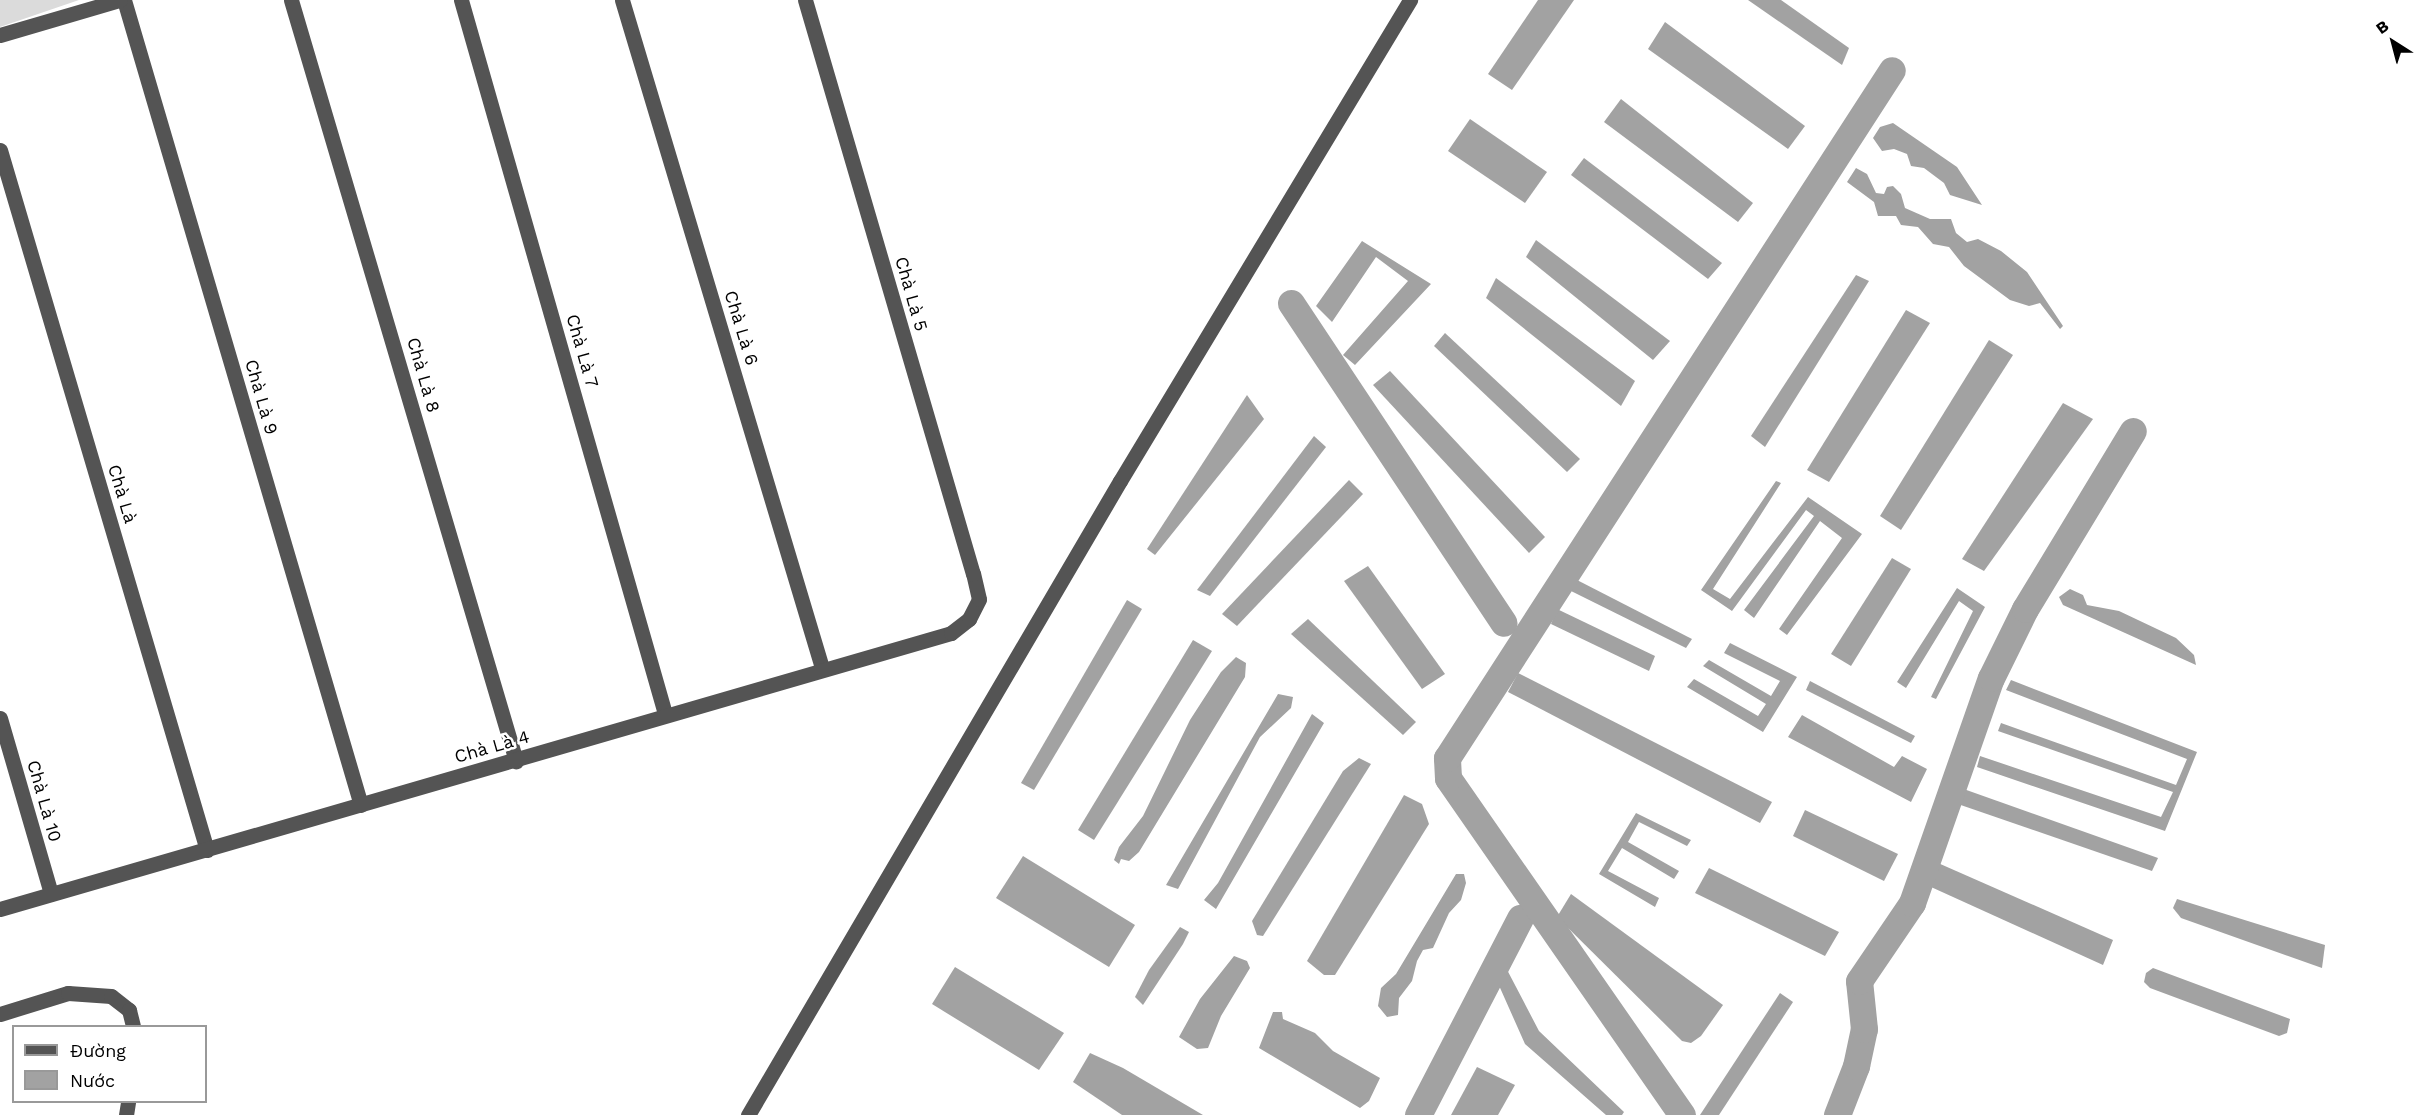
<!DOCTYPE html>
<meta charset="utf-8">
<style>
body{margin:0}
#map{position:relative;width:2435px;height:1115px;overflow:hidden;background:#fff;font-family:"Work Sans",sans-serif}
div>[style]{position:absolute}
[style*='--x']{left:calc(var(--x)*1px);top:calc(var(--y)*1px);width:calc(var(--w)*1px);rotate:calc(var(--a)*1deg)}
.green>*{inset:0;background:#dbdbdb}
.water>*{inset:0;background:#a2a2a2}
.canal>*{height:27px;margin:-13.5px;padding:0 13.5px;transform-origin:13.5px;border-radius:13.5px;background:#a2a2a2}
.minor>*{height:15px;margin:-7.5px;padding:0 7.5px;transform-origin:7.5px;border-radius:7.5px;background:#545454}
span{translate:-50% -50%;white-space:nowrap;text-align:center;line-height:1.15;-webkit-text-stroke:5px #fff;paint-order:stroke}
.street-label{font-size:18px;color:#000}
.legend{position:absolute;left:12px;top:1025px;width:195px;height:78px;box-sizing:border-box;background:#fff;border:2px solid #999;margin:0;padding:8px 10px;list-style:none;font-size:18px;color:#000}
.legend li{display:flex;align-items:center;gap:12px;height:30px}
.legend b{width:30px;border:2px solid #999}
.north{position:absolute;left:2363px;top:12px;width:60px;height:60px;-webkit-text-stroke:4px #fff;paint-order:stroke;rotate:324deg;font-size:16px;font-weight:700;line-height:24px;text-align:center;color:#000}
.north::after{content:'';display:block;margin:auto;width:21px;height:27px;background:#000;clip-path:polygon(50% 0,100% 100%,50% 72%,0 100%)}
</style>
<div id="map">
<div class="green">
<div style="clip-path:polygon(0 0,79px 0,0 27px)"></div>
</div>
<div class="water">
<div style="clip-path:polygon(1538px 0,1574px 0,1512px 90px,1488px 74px)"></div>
<div style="clip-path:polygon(1748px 0,1781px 0,1849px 48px,1842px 65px)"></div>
<div style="clip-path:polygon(1665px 22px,1805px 126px,1788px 149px,1648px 49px)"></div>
<div style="clip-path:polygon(1621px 99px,1753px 203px,1738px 222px,1604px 122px)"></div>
<div style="clip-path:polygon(1470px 119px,1547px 172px,1525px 203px,1448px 151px)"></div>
<div style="clip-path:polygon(1893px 123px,1957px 167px,1982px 205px,1950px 195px,1944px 183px,1924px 168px,1911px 166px,1907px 154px,1894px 149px,1882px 151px,1873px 138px,1880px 127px)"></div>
<div style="clip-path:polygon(1584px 158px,1722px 263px,1708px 279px,1571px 175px)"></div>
<div style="clip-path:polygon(1856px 168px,1867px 174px,1876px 193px,1884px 194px,1887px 187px,1893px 186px,1901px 194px,1905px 208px,1930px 219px,1951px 219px,1956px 233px,1967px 242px,1978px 239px,2001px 251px,2027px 272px,2063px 326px,2060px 329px,2040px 303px,2029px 306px,2010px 300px,1964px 266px,1949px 247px,1933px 244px,1918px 227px,1901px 225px,1896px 216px,1878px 216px,1874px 202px,1847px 182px)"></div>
<div style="clip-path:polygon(1536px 240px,1670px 341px,1653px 360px,1526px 257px)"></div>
<div style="clip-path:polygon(1362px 241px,1431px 284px,1355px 365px,1343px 355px,1408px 281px,1376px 257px,1332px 322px,1316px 306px)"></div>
<div style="clip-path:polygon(1856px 275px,1869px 281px,1765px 447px,1751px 436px)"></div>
<div style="clip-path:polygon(1496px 278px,1635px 381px,1621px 406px,1486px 298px)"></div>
<div style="clip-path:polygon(1906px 310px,1930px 323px,1829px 482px,1807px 470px)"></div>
<div style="clip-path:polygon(1445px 333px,1580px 459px,1567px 472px,1434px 346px)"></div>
<div style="clip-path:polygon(1989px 340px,2013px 355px,1901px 530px,1880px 516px)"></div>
<div style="clip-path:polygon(1390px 371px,1545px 537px,1529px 553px,1373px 385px)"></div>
<div style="clip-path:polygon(1247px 395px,1264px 419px,1155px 555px,1147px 549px)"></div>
<div style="clip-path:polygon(2063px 403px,2093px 419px,1984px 571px,1962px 559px)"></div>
<div style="clip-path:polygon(1314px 436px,1326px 447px,1210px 596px,1197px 590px)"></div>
<div style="clip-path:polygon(1349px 480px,1363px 494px,1237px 626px,1222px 614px)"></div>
<div style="clip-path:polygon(1776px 481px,1781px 483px,1713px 589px,1730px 599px,1808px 497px,1862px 534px,1787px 635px,1779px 629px,1842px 538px,1820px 521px,1754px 618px,1744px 610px,1814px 516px,1806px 510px,1732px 611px,1701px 590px)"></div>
<div style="clip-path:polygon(1892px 558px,1911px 569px,1851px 666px,1831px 654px)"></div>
<div style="clip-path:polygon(1368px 566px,1445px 674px,1422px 689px,1344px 581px)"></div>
<div style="clip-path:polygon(1577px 580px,1692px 639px,1686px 648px,1571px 591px)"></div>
<div style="clip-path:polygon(1957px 588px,1985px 607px,1936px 699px,1931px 697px,1973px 611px,1959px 601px,1906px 688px,1897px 682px)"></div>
<div style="clip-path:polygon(2070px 589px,2083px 595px,2087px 605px,2119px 611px,2176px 638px,2194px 655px,2196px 665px,2063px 605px,2059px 597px)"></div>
<div style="clip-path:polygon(1127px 600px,1142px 609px,1034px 790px,1021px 783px)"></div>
<div style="clip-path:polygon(1557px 609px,1655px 656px,1649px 671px,1551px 624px)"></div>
<div style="clip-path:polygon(1308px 619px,1416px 722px,1403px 735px,1291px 634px)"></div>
<div style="clip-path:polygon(1193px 640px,1212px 651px,1094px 840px,1078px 830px)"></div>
<div style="clip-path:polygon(1730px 643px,1797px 677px,1763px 732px,1687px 687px,1694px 679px,1758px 716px,1766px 704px,1703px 666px,1709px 660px,1771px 696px,1780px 681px,1724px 653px)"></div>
<div style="clip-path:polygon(1236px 657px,1246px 663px,1245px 677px,1139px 852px,1129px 861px,1121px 859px,1119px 864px,1114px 860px,1119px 847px,1143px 816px,1190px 720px,1221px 672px)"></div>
<div style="clip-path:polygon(1518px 673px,1772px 802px,1760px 823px,1508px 692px)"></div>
<div style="clip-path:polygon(2011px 680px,2197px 752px,2165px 831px,1977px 767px,1980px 756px,2161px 817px,2173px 792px,1998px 731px,2001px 723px,2176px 785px,2187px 759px,2006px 690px)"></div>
<div style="clip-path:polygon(1810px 681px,1915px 736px,1911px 743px,1806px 690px)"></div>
<div style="clip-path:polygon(1278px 694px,1293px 697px,1291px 708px,1260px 737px,1178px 889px,1166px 885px)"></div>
<div style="clip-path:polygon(1312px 714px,1324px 723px,1216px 909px,1204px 900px,1218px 883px)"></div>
<div style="clip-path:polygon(1802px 715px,1894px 767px,1902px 756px,1927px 769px,1911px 802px,1788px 737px)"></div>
<div style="clip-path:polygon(1359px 758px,1371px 764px,1263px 936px,1257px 935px,1252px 921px,1343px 771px)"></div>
<div style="clip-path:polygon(1958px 787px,2158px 858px,2152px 871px,1952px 802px)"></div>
<div style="clip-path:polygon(1404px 795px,1422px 804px,1429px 824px,1335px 975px,1324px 975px,1307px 961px)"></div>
<div style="clip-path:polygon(1805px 810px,1898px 854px,1884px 881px,1793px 836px)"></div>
<div style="clip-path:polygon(1636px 813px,1691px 840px,1687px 846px,1639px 822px,1628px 842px,1679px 871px,1674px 879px,1622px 848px,1608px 871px,1659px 898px,1655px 907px,1599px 874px)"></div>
<div style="clip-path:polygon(1023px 856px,1135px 925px,1109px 967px,996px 898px)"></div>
<div style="clip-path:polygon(1938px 863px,2113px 940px,2103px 965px,1931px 887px)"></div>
<div style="clip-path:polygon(1709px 868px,1839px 932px,1825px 956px,1695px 893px)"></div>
<div style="clip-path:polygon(1456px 874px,1464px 874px,1466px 883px,1461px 900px,1449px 913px,1433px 948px,1423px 950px,1417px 961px,1412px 981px,1399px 998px,1398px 1015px,1387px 1017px,1378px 1006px,1381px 988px,1396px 974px)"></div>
<div style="clip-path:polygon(1571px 894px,1723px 1005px,1701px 1036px,1691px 1043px,1682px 1041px,1557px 917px)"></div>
<div style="clip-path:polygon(2177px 899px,2325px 945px,2322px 968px,2181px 918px,2173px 908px)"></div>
<div style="clip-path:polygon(1180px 927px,1189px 932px,1183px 944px,1143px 1005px,1135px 997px,1149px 970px)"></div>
<div style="clip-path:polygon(1234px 956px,1247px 961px,1250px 968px,1221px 1016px,1208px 1048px,1197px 1049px,1179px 1037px,1200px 999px)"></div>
<div style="clip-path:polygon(1504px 964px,1539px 1031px,1624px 1112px,1622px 1115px,1606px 1115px,1525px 1044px,1493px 972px)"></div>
<div style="clip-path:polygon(955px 967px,1064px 1033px,1039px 1070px,932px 1004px)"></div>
<div style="clip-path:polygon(2153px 968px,2290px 1019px,2287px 1033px,2279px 1036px,2150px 988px,2144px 982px,2146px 973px)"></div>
<div style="clip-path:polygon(1780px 993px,1793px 1002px,1719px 1115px,1700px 1115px)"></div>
<div style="clip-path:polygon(1273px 1012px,1282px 1012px,1283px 1019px,1315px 1033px,1333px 1051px,1380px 1078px,1369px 1101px,1360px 1108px,1259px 1048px)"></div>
<div style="clip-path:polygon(1090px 1053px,1123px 1068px,1203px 1115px,1122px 1115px,1073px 1082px)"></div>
<div style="clip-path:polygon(1477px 1067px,1515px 1085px,1498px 1115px,1451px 1115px)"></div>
</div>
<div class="canal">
<div style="--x:1291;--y:303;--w:384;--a:56.4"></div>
<div style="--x:1418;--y:1115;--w:222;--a:-62.6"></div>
<div style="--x:1682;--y:1115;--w:410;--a:-124.8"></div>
<div style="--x:1448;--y:778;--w:20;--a:-93"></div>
<div style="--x:1447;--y:758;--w:819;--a:-57.11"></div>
<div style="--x:1837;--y:1115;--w:53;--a:-68.8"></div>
<div style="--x:1856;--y:1066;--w:38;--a:-78"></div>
<div style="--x:1864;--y:1029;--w:48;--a:-95.9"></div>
<div style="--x:1859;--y:981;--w:94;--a:-55.8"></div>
<div style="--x:1912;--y:903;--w:238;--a:-70.7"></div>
<div style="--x:1991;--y:678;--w:77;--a:-63.8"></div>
<div style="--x:2025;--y:609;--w:208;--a:-58.8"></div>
</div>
<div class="minor">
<div style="--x:124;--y:0;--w:839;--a:73.6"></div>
<div style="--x:291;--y:0;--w:794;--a:73.53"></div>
<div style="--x:461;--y:0;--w:743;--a:74.05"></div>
<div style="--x:622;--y:0;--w:697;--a:73.33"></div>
<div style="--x:0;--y:35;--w:125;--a:-16.3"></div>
<div style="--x:0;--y:150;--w:730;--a:73.53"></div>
<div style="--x:0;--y:718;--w:183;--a:73.8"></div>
<div style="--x:0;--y:909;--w:990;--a:-16.18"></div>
<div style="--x:951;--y:633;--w:23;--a:-38"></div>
<div style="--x:969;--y:619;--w:22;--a:-63"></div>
<div style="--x:979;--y:599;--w:26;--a:-103"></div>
<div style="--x:973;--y:574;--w:598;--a:-106.31"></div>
<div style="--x:0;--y:1014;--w:71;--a:-17.2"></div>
<div style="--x:68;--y:993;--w:43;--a:4"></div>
<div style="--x:111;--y:996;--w:23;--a:38"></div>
<div style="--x:129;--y:1010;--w:16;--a:76"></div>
<div style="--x:126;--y:1115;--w:13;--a:-81"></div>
<div style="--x:748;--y:1115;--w:735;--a:-59.6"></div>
<div style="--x:1120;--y:481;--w:562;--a:-58.91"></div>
</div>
<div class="street-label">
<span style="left:911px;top:294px;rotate:74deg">Chà Là 5</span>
<span style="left:741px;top:328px;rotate:73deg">Chà Là 6</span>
<span style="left:582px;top:351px;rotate:74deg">Chà Là 7</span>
<span style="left:423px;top:375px;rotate:74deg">Chà Là 8</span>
<span style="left:261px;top:397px;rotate:74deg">Chà Là 9</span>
<span style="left:122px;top:494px;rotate:73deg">Chà Là</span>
<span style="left:492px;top:747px;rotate:-16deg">Chà Là 4</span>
<span style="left:44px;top:801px;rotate:74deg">Chà Là 10</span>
</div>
<ul class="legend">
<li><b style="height:8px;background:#545454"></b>Đường</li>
<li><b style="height:16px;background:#a2a2a2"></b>Nước</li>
</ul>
<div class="north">B</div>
</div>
